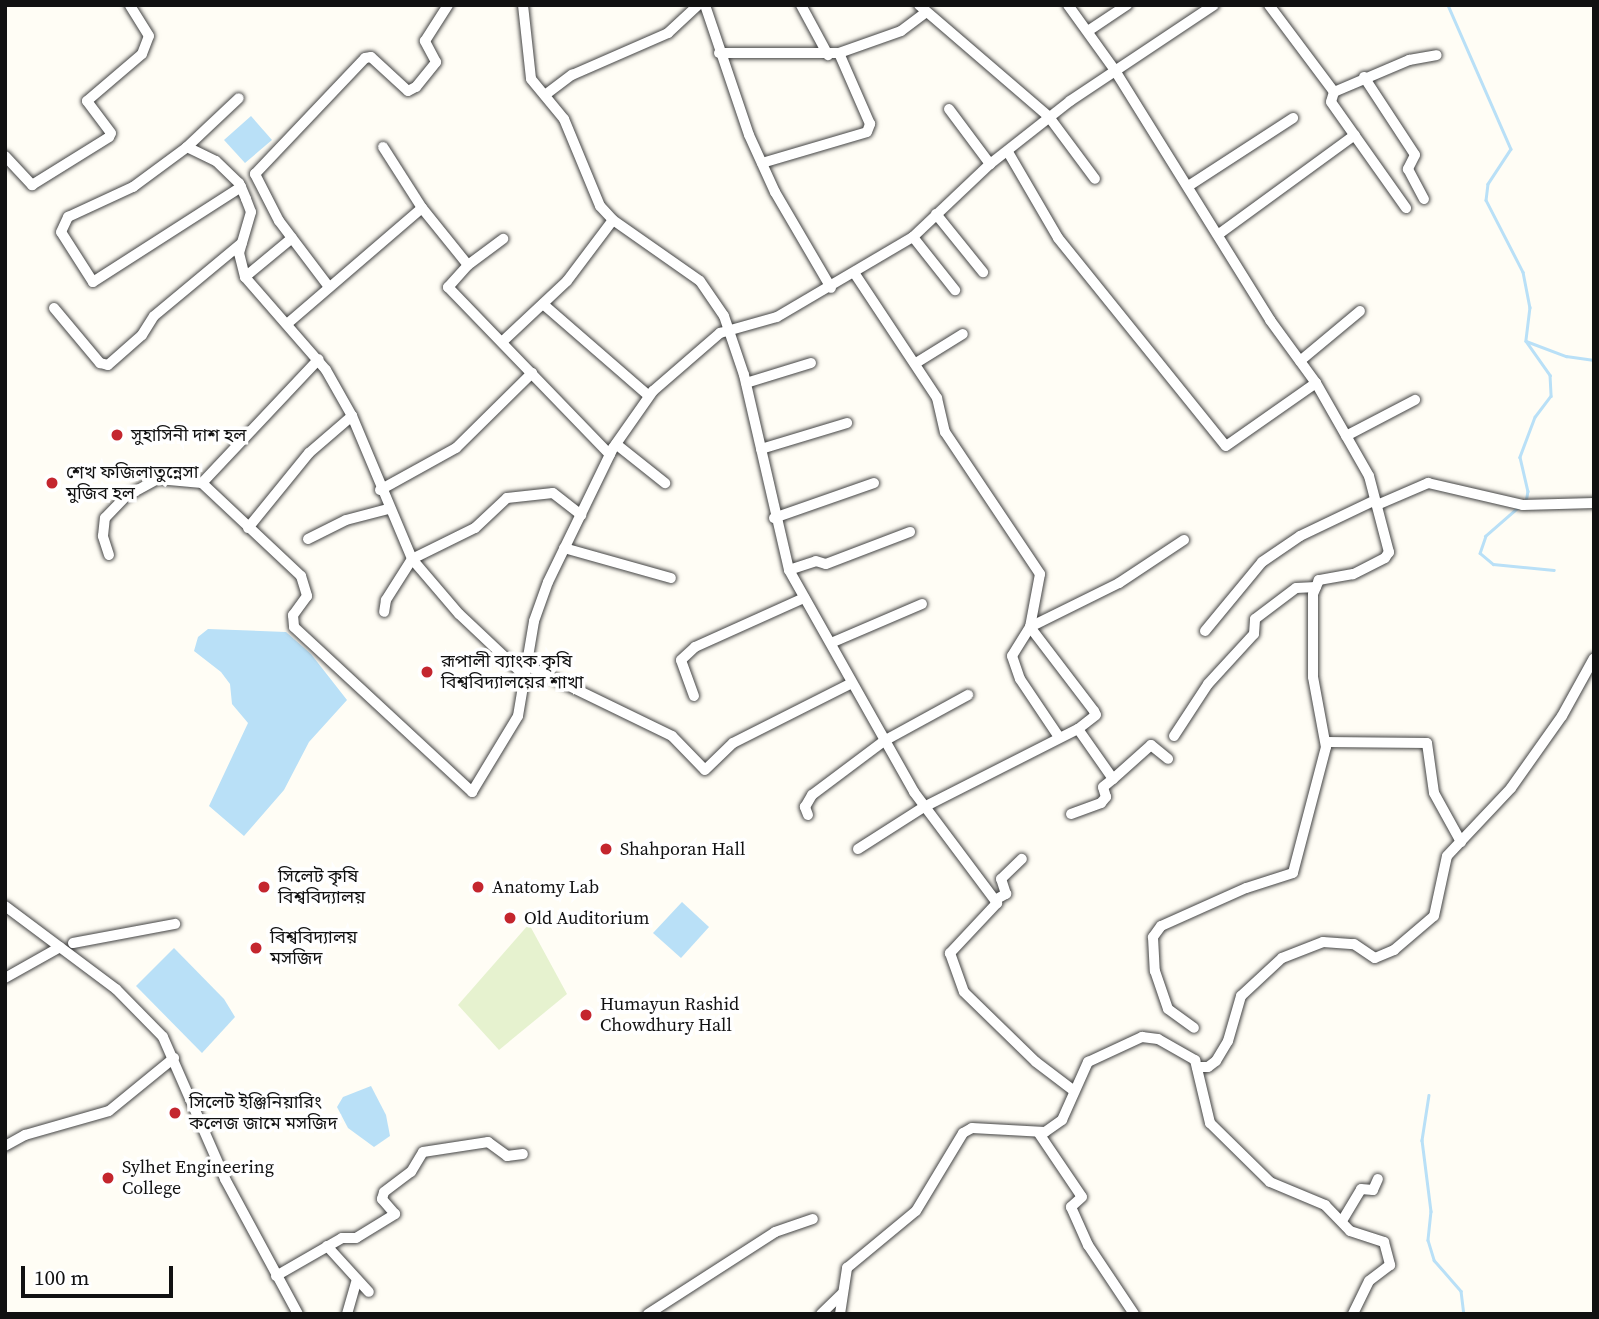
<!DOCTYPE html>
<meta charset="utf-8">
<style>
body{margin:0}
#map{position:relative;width:1599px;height:1319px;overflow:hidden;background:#fffdf5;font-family:"Source Serif 4","Noto Sans Bengali",serif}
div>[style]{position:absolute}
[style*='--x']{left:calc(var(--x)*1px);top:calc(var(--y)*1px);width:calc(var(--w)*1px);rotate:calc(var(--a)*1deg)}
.pitch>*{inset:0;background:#e6f2cf}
.water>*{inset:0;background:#b9e0f7}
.stream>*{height:2.5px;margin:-1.25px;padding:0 1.25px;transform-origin:1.25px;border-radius:1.25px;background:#b9e0f7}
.roads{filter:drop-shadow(0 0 2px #444) drop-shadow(0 0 2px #444)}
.minor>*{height:10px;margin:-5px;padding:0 5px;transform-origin:5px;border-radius:5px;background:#fff}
.dots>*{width:19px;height:19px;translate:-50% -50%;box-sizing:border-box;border:4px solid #fff;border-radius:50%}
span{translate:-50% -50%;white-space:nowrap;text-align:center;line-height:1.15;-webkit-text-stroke:7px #fff;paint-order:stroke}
.poi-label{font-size:18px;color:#111}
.left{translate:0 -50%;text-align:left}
.frame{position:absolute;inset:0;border:7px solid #111;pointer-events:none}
.scale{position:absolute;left:21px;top:1266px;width:152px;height:32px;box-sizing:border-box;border:4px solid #111;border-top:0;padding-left:9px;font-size:21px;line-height:24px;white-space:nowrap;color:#111;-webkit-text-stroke:5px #fff;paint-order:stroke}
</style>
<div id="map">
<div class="pitch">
<div style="clip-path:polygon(529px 924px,567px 994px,499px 1050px,458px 1005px)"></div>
</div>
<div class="water">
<div style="clip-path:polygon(251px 116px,272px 140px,245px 163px,224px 140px)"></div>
<div style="clip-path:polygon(208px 629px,286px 632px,311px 654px,347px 700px,309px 742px,284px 790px,244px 836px,209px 806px,248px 723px,232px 704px,230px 684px,221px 672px,194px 651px,198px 637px)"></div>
<div style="clip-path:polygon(682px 902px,709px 927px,681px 958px,653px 933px)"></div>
<div style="clip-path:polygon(174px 948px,224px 999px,235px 1017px,202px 1053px,136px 986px)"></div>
<div style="clip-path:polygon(371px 1086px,386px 1115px,390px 1136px,374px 1147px,348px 1128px,337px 1107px,343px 1097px)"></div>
</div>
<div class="stream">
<div style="--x:1448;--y:5;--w:157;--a:66.4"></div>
<div style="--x:1511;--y:149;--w:42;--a:123.3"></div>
<div style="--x:1488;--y:184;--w:16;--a:97"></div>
<div style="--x:1486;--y:200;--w:81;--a:62.8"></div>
<div style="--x:1523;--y:272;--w:36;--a:79"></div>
<div style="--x:1530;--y:307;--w:34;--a:97"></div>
<div style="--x:1526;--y:341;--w:42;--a:54.8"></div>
<div style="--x:1550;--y:375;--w:21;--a:87"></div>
<div style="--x:1551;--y:396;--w:26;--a:127"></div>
<div style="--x:1535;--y:417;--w:43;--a:110.6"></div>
<div style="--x:1520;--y:457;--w:35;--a:77"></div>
<div style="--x:1528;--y:491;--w:11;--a:100"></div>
<div style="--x:1526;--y:341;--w:43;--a:20.6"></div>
<div style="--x:1566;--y:356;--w:28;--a:8"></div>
<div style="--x:1518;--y:508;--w:43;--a:138.8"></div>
<div style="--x:1486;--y:536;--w:18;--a:109"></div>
<div style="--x:1480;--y:553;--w:17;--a:40"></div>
<div style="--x:1493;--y:564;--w:61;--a:5.6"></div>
<div style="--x:1429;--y:1095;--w:46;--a:98.8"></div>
<div style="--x:1422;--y:1140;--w:72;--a:82.8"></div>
<div style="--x:1431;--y:1211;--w:29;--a:96"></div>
<div style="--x:1428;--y:1240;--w:21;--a:73"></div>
<div style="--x:1434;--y:1260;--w:41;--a:48.9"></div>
<div style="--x:1461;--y:1291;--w:23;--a:83"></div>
</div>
<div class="roads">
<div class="minor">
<div style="--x:523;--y:5;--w:74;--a:83.8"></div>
<div style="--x:531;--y:79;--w:52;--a:50.5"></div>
<div style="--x:564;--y:119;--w:94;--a:67.5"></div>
<div style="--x:600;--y:206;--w:19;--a:47"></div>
<div style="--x:613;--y:220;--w:106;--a:35"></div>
<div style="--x:700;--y:281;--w:42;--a:55.6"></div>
<div style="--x:724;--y:316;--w:62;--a:71.3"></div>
<div style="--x:744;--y:375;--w:200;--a:77"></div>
<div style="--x:789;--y:570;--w:255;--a:60.6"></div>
<div style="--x:914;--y:792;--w:139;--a:53.2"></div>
<div style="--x:997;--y:903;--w:69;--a:133.2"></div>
<div style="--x:950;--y:953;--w:41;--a:70.3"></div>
<div style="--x:964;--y:992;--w:100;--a:44.2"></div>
<div style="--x:1036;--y:1062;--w:48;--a:37.3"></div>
<div style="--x:705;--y:5;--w:137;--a:71.3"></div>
<div style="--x:749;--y:135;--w:63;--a:65.5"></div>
<div style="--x:775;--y:192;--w:111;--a:59.7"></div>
<div style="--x:801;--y:5;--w:57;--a:61.6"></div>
<div style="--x:919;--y:5;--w:172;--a:40.7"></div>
<div style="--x:1049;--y:117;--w:77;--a:53.4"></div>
<div style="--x:1068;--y:5;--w:79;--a:54.3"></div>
<div style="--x:1114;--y:69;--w:296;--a:58.1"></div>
<div style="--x:1270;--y:320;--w:78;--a:53.9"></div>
<div style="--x:1316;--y:383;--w:107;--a:60.3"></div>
<div style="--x:1369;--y:476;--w:79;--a:75.3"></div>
<div style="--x:1389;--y:552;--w:7;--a:124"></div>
<div style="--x:1385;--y:558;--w:36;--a:153"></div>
<div style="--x:1353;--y:574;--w:35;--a:170"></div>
<div style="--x:1319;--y:580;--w:15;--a:113"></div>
<div style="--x:1313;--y:594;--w:83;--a:90"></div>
<div style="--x:1313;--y:677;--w:71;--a:79.5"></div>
<div style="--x:1326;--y:747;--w:130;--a:104.7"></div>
<div style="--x:1293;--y:873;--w:49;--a:162.3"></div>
<div style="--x:1246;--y:888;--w:93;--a:155.9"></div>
<div style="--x:1161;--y:926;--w:14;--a:126"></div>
<div style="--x:1153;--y:937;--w:34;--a:87"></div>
<div style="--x:1155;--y:971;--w:40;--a:71.1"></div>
<div style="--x:1168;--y:1009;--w:32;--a:36"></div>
<div style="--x:1269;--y:5;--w:109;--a:53.2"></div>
<div style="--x:1334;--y:92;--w:82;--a:-23.1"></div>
<div style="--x:1409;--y:60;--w:28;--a:-10"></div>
<div style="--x:1088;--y:31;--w:47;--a:-33.7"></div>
<div style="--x:719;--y:53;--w:120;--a:0"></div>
<div style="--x:839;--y:53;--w:66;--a:-19.5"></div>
<div style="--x:901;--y:31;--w:30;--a:-37"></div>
<div style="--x:1364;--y:77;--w:93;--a:56.8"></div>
<div style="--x:1415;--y:155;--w:16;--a:117"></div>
<div style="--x:1408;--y:169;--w:34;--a:62"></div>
<div style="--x:1334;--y:92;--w:10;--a:107"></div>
<div style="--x:1331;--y:102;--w:130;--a:54.7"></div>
<div style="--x:545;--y:95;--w:34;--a:-37"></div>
<div style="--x:572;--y:75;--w:105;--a:-23.6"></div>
<div style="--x:668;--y:33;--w:41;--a:-43"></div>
<div style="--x:949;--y:109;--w:69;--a:53.3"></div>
<div style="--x:187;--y:147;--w:71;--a:-43.3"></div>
<div style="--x:383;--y:147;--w:72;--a:57.4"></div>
<div style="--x:1008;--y:152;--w:99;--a:59.8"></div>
<div style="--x:1058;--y:238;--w:267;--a:51.1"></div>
<div style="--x:1226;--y:446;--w:110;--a:-35"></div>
<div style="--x:5;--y:156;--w:40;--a:47"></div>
<div style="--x:32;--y:185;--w:91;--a:-31.9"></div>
<div style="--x:109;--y:137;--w:4;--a:-63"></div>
<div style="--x:111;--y:133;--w:40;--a:-127"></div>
<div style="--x:87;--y:101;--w:72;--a:-40.5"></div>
<div style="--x:142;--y:54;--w:19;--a:-69"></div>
<div style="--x:149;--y:36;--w:36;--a:-122"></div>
<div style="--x:762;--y:163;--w:109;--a:-16.4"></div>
<div style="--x:867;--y:132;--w:9;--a:-69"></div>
<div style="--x:870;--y:124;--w:77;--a:-113.6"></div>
<div style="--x:1190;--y:185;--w:123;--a:-33"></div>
<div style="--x:241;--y:187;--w:176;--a:147.3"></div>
<div style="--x:93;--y:282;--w:59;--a:-122.6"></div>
<div style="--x:61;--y:232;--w:17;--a:-65"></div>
<div style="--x:68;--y:217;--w:72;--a:-24.8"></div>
<div style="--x:133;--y:187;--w:67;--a:-36.5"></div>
<div style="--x:187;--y:147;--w:32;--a:26"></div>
<div style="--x:216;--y:161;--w:32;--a:44"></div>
<div style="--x:239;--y:183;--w:4;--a:63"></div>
<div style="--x:241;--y:187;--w:13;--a:67"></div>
<div style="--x:246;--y:199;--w:14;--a:69"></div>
<div style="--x:251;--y:212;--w:43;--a:106.3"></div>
<div style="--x:239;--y:253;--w:25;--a:76"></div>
<div style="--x:245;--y:277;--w:123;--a:48.9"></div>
<div style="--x:326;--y:370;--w:53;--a:60.5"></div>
<div style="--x:352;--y:416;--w:155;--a:67.2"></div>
<div style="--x:412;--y:559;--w:49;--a:122.4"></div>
<div style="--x:386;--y:600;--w:12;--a:99"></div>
<div style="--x:936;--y:214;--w:75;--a:51"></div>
<div style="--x:1219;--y:234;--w:168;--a:-36.1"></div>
<div style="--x:913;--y:237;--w:68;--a:51.6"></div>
<div style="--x:468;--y:265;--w:30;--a:132"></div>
<div style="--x:448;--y:287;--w:233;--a:46"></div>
<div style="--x:855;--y:274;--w:149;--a:56.5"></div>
<div style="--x:937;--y:398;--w:35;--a:77"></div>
<div style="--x:945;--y:432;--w:171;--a:56.2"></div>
<div style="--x:1040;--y:574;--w:54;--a:100.7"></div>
<div style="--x:1030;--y:627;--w:34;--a:122"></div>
<div style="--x:1012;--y:656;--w:24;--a:71"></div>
<div style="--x:1020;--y:679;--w:70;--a:56.1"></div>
<div style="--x:245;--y:277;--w:61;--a:-39.7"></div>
<div style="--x:329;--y:287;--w:83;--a:-127.1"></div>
<div style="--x:279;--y:221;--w:53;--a:-117.1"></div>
<div style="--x:255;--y:174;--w:160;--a:-46.5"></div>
<div style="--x:365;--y:58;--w:6;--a:-9"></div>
<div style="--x:371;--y:57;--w:50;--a:42.6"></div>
<div style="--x:408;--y:91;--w:9;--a:-27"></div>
<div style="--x:416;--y:87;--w:32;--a:-51"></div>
<div style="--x:436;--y:62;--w:24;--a:-118"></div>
<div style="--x:425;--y:41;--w:43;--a:-57.4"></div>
<div style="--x:543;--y:304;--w:140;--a:41"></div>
<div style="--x:54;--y:308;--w:72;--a:50.1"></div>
<div style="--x:100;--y:363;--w:8;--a:14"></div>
<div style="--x:108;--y:365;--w:45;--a:-41.4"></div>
<div style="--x:142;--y:335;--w:22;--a:-58"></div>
<div style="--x:154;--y:316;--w:114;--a:-39.7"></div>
<div style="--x:287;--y:324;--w:178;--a:-40.7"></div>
<div style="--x:422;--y:208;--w:73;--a:51.1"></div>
<div style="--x:468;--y:265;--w:44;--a:-36.6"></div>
<div style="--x:502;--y:342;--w:89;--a:-43.2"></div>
<div style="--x:567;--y:281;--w:76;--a:-53"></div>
<div style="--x:1300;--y:361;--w:78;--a:-39.8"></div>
<div style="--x:916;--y:363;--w:55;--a:-31.7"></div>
<div style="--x:746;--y:383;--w:68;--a:-17.1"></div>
<div style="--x:1346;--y:436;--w:78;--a:-27.6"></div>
<div style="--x:616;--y:444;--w:63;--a:38.5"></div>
<div style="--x:761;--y:449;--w:90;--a:-16.8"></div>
<div style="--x:202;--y:483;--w:170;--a:-46.7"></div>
<div style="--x:380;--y:490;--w:87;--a:-28.9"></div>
<div style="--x:456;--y:448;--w:107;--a:-44.6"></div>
<div style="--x:1377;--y:505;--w:56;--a:-23.3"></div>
<div style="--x:1428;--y:483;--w:98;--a:13"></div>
<div style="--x:1523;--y:505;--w:71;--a:-1.6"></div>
<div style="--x:774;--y:518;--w:106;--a:-19.3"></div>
<div style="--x:248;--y:528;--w:97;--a:-50.9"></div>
<div style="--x:309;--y:453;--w:57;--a:-40.7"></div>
<div style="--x:308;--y:539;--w:42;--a:-26.6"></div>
<div style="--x:346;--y:520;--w:43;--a:-14.7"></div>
<div style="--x:564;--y:548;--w:111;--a:15.7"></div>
<div style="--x:109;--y:555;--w:20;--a:-108"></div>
<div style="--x:103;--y:536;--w:18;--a:-84"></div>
<div style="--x:105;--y:518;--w:29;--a:-46"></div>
<div style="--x:125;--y:497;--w:38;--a:-29"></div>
<div style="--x:158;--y:479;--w:44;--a:5.2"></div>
<div style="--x:202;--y:483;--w:136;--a:43.2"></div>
<div style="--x:301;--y:576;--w:21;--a:73"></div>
<div style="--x:307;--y:596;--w:24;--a:126"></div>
<div style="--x:293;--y:615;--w:12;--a:85"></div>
<div style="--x:294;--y:627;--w:243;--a:42.8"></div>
<div style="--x:472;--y:792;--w:89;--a:-58.8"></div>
<div style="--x:518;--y:716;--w:96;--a:-80.4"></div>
<div style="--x:534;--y:621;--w:41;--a:-70.3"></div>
<div style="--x:548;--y:582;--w:149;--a:-64.1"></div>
<div style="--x:613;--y:448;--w:70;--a:-54.9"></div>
<div style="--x:653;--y:391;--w:89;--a:-40.9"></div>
<div style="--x:720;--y:333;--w:59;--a:-15.7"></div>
<div style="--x:777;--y:317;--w:158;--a:-30.5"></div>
<div style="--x:913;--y:237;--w:106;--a:-43.5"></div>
<div style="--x:990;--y:164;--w:102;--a:-38.2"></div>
<div style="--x:1070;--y:101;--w:173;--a:-33.7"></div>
<div style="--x:789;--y:570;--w:28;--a:-18"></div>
<div style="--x:816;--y:561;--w:10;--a:17"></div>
<div style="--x:826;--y:564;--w:90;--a:-20.9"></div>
<div style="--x:1030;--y:627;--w:99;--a:-26.3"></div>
<div style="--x:1119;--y:583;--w:78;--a:-33.5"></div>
<div style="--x:1030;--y:627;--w:106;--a:52.7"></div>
<div style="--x:1094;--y:711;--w:4;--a:63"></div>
<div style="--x:1096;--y:715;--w:23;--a:142"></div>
<div style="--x:1205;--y:631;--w:89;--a:-50.4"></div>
<div style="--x:1262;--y:562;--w:46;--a:-34.4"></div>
<div style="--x:1300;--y:536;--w:83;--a:-25.6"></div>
<div style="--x:831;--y:643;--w:99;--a:-23.2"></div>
<div style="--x:530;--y:667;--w:158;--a:25.9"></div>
<div style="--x:672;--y:736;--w:47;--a:45.9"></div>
<div style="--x:705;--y:770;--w:39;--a:-44"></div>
<div style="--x:733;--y:743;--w:131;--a:-26.8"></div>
<div style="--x:527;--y:678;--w:93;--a:-136.7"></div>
<div style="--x:459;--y:614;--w:72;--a:-130.5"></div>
<div style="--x:412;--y:559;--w:70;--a:-26.2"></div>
<div style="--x:475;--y:528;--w:44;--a:-43.2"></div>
<div style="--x:507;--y:498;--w:46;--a:-6.2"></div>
<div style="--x:553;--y:493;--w:36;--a:38"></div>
<div style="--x:694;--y:696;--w:38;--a:-110"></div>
<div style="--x:681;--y:660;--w:19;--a:-43"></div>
<div style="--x:695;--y:647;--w:120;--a:-24.2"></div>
<div style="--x:1174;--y:736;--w:62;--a:-56.8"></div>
<div style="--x:1208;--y:684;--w:68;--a:-47.4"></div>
<div style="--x:1254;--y:634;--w:15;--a:-86"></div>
<div style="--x:1255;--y:619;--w:51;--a:-37.1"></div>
<div style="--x:1296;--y:588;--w:20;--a:-3"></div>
<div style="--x:1326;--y:742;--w:101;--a:0.6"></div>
<div style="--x:1427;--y:743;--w:50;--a:82"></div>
<div style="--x:1434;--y:793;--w:56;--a:61.1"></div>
<div style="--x:1071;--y:814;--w:32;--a:-20"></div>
<div style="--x:1101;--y:803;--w:8;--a:-50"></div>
<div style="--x:1106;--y:797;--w:10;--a:-107"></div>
<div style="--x:1103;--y:787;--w:13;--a:-39"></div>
<div style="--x:808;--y:815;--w:9;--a:-111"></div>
<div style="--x:805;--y:807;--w:14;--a:-60"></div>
<div style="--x:812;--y:795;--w:90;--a:-36.9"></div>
<div style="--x:884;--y:741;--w:96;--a:-28.7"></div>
<div style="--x:858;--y:849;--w:78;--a:-32.5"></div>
<div style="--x:924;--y:807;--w:173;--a:-26.9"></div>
<div style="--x:1078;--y:729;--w:61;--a:55"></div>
<div style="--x:1113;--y:779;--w:51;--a:-41.8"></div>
<div style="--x:1151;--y:745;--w:22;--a:39"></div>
<div style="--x:995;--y:900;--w:13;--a:-29"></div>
<div style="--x:1006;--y:894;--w:16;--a:-108"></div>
<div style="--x:1001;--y:879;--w:29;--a:-44"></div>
<div style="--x:5;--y:906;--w:139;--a:36.8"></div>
<div style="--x:116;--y:989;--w:67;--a:45.6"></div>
<div style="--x:163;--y:1037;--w:155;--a:66.4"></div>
<div style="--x:225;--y:1179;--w:153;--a:61.6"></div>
<div style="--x:73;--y:943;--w:104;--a:-10.6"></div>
<div style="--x:5;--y:978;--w:63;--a:-29.4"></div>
<div style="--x:1197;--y:1067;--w:11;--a:0"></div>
<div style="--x:1208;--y:1067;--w:10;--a:-37"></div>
<div style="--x:1216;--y:1061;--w:23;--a:-59"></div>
<div style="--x:1228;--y:1041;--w:47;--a:-73.9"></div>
<div style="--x:1241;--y:996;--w:56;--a:-42.8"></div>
<div style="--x:1282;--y:958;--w:44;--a:-21.3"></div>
<div style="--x:1323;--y:942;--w:31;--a:4"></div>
<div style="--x:1354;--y:944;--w:25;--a:34"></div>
<div style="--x:1375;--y:958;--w:21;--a:-23"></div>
<div style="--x:1394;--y:950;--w:52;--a:-40.4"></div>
<div style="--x:1434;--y:916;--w:61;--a:-77.8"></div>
<div style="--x:1447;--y:856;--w:93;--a:-46.7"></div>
<div style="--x:1511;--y:788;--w:88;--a:-54.7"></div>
<div style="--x:1562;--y:716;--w:66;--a:-61.1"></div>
<div style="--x:1038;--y:1132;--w:78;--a:55.9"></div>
<div style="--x:1082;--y:1197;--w:15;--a:138"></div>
<div style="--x:1071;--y:1207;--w:42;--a:65.9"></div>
<div style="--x:1088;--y:1245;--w:83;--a:56.3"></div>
<div style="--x:5;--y:1146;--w:23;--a:-29"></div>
<div style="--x:25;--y:1135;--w:87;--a:-15.9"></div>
<div style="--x:109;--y:1111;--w:84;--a:-39.2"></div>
<div style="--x:1342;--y:1221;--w:37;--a:-59"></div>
<div style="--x:1361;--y:1189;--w:12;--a:5"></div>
<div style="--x:1373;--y:1190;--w:12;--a:-66"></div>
<div style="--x:327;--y:1246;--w:62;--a:47.6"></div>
<div style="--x:276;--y:1276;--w:76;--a:-29.9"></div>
<div style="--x:342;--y:1238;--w:14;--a:0"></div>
<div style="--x:356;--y:1238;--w:46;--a:-31.6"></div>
<div style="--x:395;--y:1214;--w:20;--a:-131"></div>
<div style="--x:382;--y:1199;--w:7;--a:-74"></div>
<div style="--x:384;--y:1192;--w:34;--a:-37"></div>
<div style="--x:411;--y:1172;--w:23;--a:-59"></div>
<div style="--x:423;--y:1152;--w:66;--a:-8.7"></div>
<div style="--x:488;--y:1142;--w:24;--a:36"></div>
<div style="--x:507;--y:1156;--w:16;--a:-7"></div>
<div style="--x:347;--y:1314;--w:36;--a:-74"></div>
<div style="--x:648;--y:1314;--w:151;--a:-32.8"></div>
<div style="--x:775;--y:1232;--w:40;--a:-18.9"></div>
<div style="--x:821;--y:1314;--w:29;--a:-44"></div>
<div style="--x:840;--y:1314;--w:47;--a:-81.3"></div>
<div style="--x:847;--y:1268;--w:89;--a:-39.6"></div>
<div style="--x:916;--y:1211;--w:91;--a:-58.9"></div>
<div style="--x:963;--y:1133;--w:10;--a:-29"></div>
<div style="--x:972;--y:1128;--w:73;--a:3.1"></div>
<div style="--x:1045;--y:1132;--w:21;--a:-35"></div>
<div style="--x:1062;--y:1120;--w:64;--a:-65.9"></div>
<div style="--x:1088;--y:1062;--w:60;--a:-24.8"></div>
<div style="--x:1142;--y:1037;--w:16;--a:7"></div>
<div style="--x:1158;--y:1039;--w:43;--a:29.6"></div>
<div style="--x:1195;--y:1060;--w:65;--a:76.6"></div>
<div style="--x:1210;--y:1123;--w:84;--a:44.5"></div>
<div style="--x:1270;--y:1182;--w:60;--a:22.7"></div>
<div style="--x:1325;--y:1205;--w:36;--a:46"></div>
<div style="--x:1350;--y:1231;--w:36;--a:18"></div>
<div style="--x:1384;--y:1242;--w:24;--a:75"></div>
<div style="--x:1390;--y:1265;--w:26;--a:143"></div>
<div style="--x:1369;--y:1281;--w:37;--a:116"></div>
</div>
</div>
<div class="dots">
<div style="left:117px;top:435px;background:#c4262e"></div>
<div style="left:52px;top:483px;background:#c4262e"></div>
<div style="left:427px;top:672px;background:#c4262e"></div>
<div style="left:606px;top:849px;background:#c4262e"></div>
<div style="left:264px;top:887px;background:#c4262e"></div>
<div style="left:478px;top:887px;background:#c4262e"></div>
<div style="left:510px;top:918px;background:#c4262e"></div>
<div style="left:256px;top:948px;background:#c4262e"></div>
<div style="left:586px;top:1015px;background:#c4262e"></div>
<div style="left:175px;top:1113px;background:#c4262e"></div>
<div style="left:108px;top:1178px;background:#c4262e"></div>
</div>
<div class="poi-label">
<span class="left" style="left:131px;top:435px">সুহাসিনী দাশ হল</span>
<span class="left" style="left:66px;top:483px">শেখ ফজিলাতুন্নেসা<br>মুজিব হল</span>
<span class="left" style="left:441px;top:672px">রূপালী ব্যাংক কৃষি<br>বিশ্ববিদ্যালয়ের শাখা</span>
<span class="left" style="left:620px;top:849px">Shahporan Hall</span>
<span class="left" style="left:278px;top:887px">সিলেট কৃষি<br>বিশ্ববিদ্যালয়</span>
<span class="left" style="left:492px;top:887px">Anatomy Lab</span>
<span class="left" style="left:524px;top:918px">Old Auditorium</span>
<span class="left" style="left:270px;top:948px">বিশ্ববিদ্যালয়<br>মসজিদ</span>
<span class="left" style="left:600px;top:1015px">Humayun Rashid<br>Chowdhury Hall</span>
<span class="left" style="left:189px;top:1113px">সিলেট ইঞ্জিনিয়ারিং<br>কলেজ জামে মসজিদ</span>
<span class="left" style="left:122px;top:1178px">Sylhet Engineering<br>College</span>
</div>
<div class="frame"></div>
<div class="scale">100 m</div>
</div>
